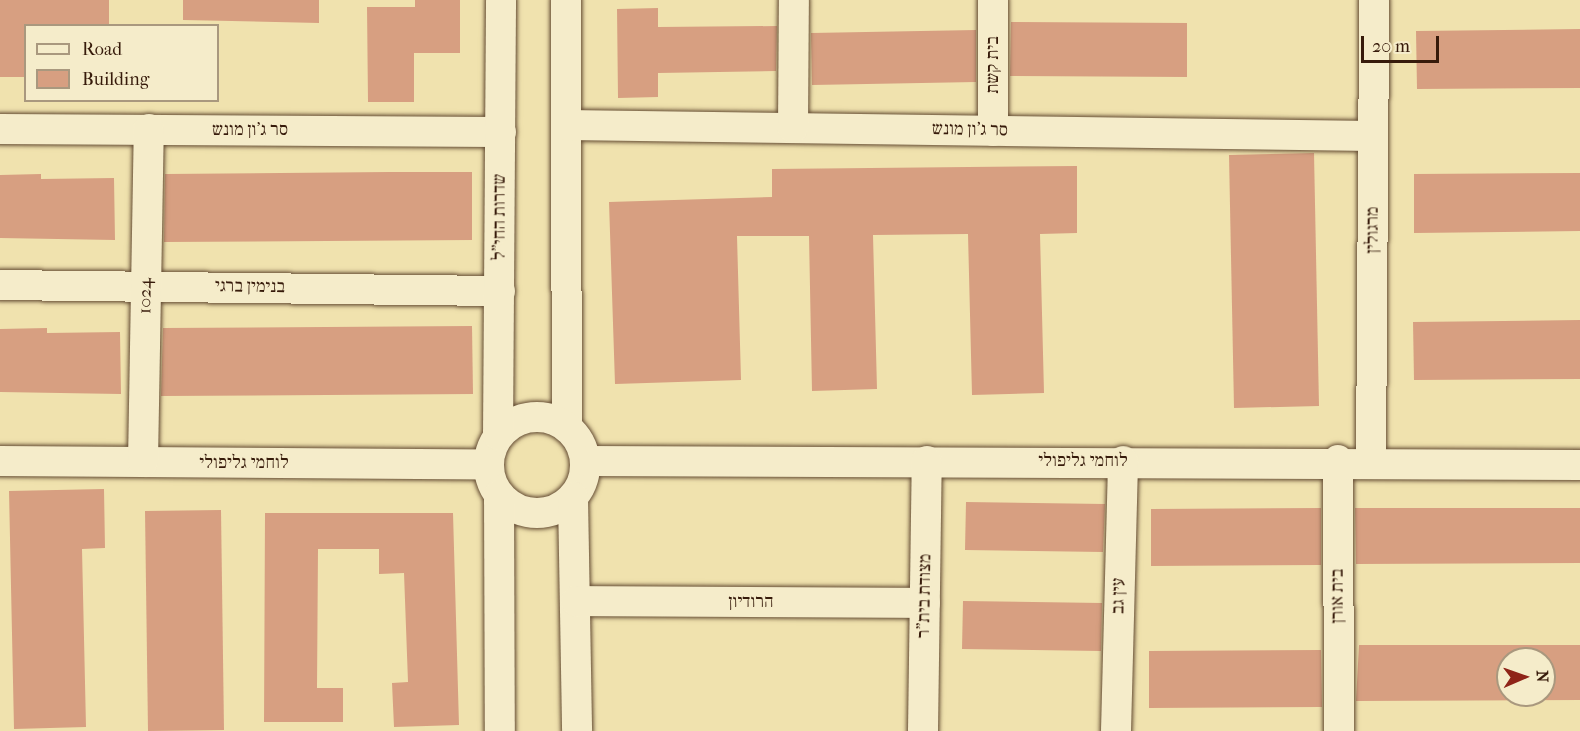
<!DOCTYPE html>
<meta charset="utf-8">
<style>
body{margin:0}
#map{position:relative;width:1580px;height:731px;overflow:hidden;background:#f0e2ae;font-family:"IM FELL French Canon","Frank Ruhl Libre",serif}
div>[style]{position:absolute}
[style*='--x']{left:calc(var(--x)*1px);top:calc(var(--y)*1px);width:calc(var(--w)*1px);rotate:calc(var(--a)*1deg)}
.building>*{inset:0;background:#d79f81}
.roads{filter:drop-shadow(0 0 2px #654d34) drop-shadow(0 0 2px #654d34)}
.minor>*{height:30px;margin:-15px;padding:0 15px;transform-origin:15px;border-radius:15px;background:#f5ecca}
.minor>.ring{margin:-15px;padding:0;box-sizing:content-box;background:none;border:30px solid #f5ecca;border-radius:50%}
span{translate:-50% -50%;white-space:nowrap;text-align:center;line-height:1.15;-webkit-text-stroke:4.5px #f5ecca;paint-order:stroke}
.street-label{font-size:18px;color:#371b0b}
.legend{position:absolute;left:24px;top:24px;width:195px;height:78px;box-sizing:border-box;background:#f5ecca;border:2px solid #a9987e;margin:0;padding:8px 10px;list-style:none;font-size:18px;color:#371b0b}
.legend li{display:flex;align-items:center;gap:12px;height:30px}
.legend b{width:30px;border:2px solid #a9987e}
.north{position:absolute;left:1496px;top:647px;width:60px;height:60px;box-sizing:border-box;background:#f5ecca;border:2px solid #a9987e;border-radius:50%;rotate:88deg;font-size:16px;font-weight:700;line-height:24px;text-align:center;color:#371b0b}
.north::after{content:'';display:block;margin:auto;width:21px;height:27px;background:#8f2418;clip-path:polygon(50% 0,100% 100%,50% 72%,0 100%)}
.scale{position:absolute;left:1361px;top:36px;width:78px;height:27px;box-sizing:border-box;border:3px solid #371b0b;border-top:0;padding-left:8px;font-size:18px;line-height:21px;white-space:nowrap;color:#371b0b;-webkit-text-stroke:4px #f5ecca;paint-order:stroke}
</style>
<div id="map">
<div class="building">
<div style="clip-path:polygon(0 0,109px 0,109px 26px,26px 26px,26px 77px,0 77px)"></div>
<div style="clip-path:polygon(183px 0,319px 0,319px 23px,183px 20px)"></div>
<div style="clip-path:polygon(415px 0,460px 0,460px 53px,414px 53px,414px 102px,368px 102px,367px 7px,415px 7px)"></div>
<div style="clip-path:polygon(658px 8px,658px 27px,777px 26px,776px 71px,658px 73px,658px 97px,618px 98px,617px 9px)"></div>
<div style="clip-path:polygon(1011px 22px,1187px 23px,1187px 77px,1010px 76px)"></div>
<div style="clip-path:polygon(1580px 29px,1580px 88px,1417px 89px,1416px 31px)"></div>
<div style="clip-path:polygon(976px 30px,976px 82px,812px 85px,811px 33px)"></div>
<div style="clip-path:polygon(1314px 153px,1319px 406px,1234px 408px,1229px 155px)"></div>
<div style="clip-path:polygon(1077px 166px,1077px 233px,1040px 234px,1044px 393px,972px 395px,968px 234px,873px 235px,877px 389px,812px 391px,809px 236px,737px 236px,741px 380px,615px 384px,609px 202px,772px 197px,772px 169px)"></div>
<div style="clip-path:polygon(389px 172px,472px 172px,472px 240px,164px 242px,165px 174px)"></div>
<div style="clip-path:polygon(1580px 173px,1580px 231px,1414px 233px,1414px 174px)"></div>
<div style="clip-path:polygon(41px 174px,41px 179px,114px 178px,115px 240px,0 238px,0 175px)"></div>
<div style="clip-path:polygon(1580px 320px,1580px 379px,1414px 380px,1413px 322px)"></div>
<div style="clip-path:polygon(472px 326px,473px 394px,161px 396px,163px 328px)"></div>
<div style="clip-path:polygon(47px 328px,47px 333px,120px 332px,121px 394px,0 392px,0 329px)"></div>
<div style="clip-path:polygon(104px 489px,105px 548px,82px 549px,86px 727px,14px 729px,9px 491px)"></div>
<div style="clip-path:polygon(966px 502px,1105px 504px,1103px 552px,965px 550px)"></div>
<div style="clip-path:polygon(1321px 508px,1321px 565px,1151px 566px,1151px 509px)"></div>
<div style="clip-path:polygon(1355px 508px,1580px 508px,1580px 563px,1356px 564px)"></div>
<div style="clip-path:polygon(221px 510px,224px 730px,148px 731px,145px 511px)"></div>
<div style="clip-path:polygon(265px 513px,453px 513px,459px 725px,394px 727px,392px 683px,408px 682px,404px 573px,379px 574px,379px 549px,318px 549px,317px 688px,343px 688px,343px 722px,264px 722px)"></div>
<div style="clip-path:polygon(963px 601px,1102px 603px,1101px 651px,962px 649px)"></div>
<div style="clip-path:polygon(evenodd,1359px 645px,1580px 645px,1580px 700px,1356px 701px,1359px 645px,1508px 659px,1544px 659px,1544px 695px,1508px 695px,1508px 659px)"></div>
<div style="clip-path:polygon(1321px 650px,1322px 707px,1149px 708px,1149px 651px)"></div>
</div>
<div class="roads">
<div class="minor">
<div style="--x:566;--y:0;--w:426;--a:89.9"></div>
<div style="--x:566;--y:125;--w:807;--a:0.78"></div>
<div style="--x:793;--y:128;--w:128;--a:-89.6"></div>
<div style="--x:0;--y:129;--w:501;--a:0.34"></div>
<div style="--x:993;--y:131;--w:131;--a:-90"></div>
<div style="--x:0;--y:285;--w:500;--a:0.69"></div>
<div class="ring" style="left:489px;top:417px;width:66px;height:66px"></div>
<div style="--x:498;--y:435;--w:435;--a:-89.6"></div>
<div style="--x:1338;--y:460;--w:271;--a:89.8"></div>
<div style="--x:1371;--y:460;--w:460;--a:-89.6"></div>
<div style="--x:0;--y:461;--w:488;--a:0.4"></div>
<div style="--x:586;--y:461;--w:994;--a:0.23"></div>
<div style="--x:143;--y:462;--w:333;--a:-89"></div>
<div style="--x:499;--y:495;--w:236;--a:89.8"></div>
<div style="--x:573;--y:497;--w:234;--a:89"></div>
<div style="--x:576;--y:601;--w:349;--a:0.3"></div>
<div style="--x:923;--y:731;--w:270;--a:-89.2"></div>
<div style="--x:1116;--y:731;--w:270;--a:-88.5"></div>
</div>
</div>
<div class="street-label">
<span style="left:993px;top:65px;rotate:-90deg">בית קשת</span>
<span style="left:250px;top:130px">סר ג'ון מונש</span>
<span style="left:970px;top:130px;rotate:1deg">סר ג'ון מונש</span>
<span style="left:500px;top:217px;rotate:-90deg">שדרות החי"ל</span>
<span style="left:1373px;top:230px;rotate:-90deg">מרגולין</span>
<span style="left:250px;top:287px;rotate:1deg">בנימין ברגי</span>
<span style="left:146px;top:296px;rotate:-89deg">1024</span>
<span style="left:1083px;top:461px">לוחמי גליפולי</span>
<span style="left:244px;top:463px">לוחמי גליפולי</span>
<span style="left:925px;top:596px;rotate:-89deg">מצודת בית"ר</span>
<span style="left:1119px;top:596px;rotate:-89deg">עין גב</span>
<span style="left:1338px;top:596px;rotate:-90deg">בית אורן</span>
<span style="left:751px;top:602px">הרודיון</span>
</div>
<ul class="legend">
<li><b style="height:8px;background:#f5ecca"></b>Road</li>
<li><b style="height:16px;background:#d79f81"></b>Building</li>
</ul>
<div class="north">N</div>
<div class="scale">20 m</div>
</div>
